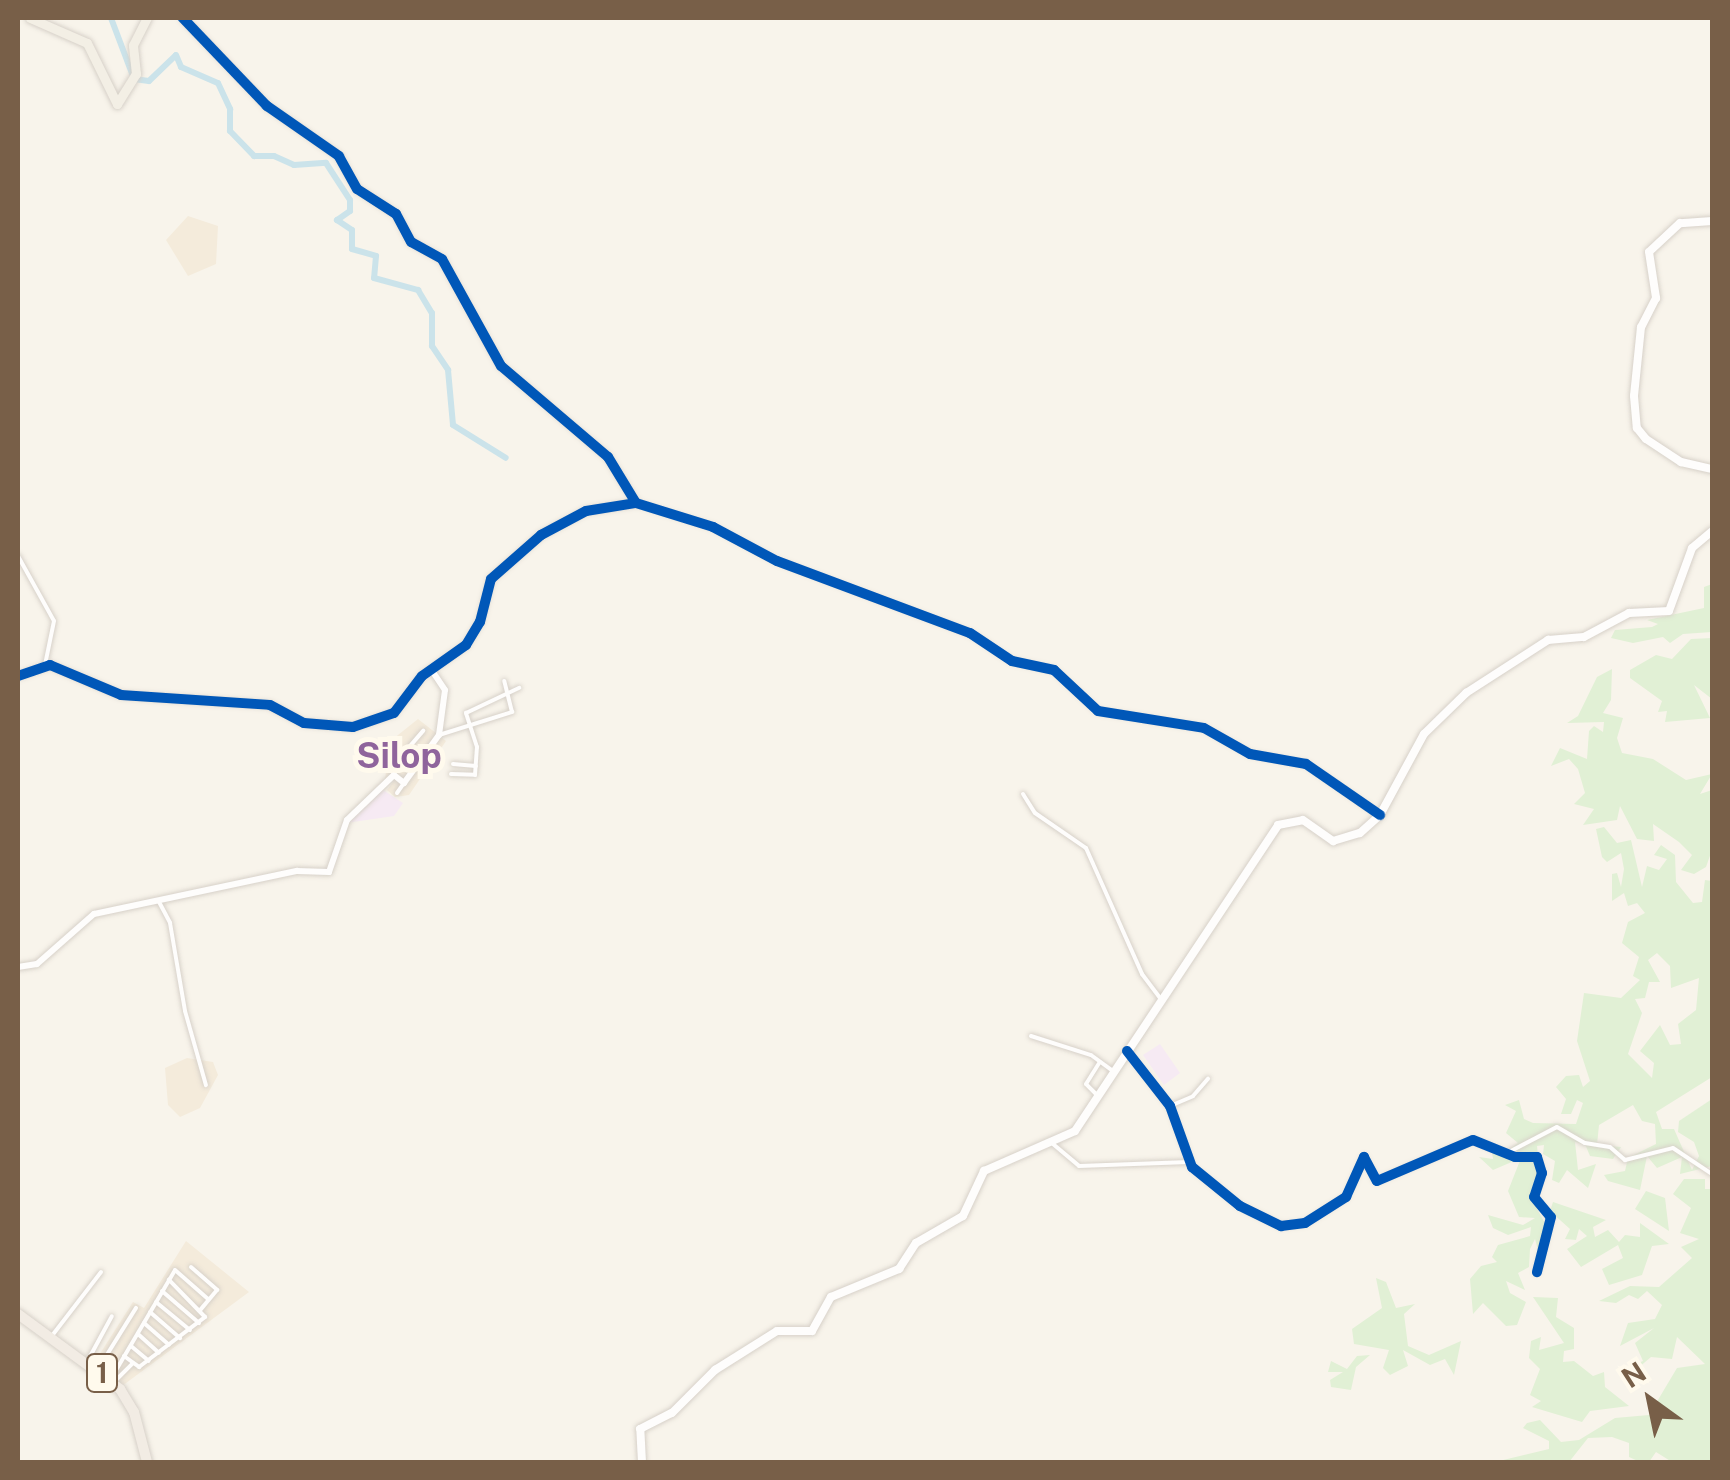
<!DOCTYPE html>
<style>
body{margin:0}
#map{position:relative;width:1730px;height:1480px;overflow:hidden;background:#f8f4eb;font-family:"Public Sans",sans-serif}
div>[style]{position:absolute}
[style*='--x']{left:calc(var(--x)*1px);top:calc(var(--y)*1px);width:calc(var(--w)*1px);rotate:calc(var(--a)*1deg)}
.residential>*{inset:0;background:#f4ebdb}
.education>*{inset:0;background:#f6eaf3}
.green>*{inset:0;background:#e1f0d5}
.river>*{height:6px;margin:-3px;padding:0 3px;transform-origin:3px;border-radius:3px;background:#cbe3ea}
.roads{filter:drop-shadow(0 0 2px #d7d1c9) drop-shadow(0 0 2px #d7d1c9)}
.minor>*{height:4px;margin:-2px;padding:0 2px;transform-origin:2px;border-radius:2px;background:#fefdfc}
.tertiary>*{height:6px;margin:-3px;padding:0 3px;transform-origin:3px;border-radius:3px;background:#fefdfc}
.secondary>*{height:8px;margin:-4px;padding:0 4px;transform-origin:4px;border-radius:4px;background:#fefdfc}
.primary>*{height:9px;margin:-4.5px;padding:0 4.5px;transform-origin:4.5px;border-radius:4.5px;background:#f3efe5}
.trunk>*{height:10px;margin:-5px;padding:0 5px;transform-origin:5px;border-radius:5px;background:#f2ece4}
.cycleway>*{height:10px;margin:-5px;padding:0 5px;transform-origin:5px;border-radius:5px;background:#0057b8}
span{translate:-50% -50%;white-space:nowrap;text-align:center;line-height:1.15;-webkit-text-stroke:10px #fffaed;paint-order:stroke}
.shield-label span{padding:2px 8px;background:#fffaed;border:2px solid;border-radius:8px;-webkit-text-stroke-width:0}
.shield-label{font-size:28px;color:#785f48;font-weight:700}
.quarter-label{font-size:35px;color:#8f649c;font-weight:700}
.frame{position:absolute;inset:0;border:20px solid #785f48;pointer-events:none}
.north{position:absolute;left:1600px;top:1350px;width:100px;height:100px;-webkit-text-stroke:8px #fffaed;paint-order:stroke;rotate:327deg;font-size:28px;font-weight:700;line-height:40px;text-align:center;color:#785f48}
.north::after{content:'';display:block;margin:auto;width:35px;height:45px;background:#785f48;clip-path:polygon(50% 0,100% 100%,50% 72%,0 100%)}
</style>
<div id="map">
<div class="residential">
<div style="clip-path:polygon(188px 216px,218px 226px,216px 264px,188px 276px,166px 240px)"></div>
<div style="clip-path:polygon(418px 719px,446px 741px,409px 795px,395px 797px,387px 790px,396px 778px,385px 781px,386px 771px,373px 755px)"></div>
<div style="clip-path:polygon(187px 1058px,213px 1062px,218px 1075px,200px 1108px,180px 1117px,168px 1105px,165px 1068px)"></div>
<div style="clip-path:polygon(186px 1241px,249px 1292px,122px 1386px,94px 1363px,133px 1302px,144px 1308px)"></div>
</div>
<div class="education">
<div style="clip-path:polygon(380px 788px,403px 803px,394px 816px,346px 823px)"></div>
<div style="clip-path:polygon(1160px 1044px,1180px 1073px,1164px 1085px,1143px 1055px)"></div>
</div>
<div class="green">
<div style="clip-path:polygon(1712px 584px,1712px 632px,1683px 634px,1670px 643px,1663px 637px,1633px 643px,1611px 638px,1615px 630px,1652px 627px,1658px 624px,1647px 620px,1704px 608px,1704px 587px)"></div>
<div style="clip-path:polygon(1712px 638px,1712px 699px,1694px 685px,1710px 718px,1665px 722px,1667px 711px,1658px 712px,1662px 701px,1630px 678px,1630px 670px,1656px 655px,1672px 659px,1691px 639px)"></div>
<div style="clip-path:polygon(1612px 669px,1611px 700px,1603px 713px,1623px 718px,1617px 738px,1622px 753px,1653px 759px,1686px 780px,1712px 774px,1700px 794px,1712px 790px,1712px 850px,1706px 867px,1694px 874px,1681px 870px,1692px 855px,1679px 842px,1653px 824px,1654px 841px,1637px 839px,1620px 806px,1617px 820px,1583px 825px,1594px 809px,1574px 804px,1585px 793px,1578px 769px,1569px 759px,1551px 766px,1560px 748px,1587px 759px,1589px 731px,1594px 726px,1603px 732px,1604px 722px,1567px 723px,1578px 716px,1597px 677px)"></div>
<div style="clip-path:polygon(evenodd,1604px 827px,1617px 843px,1631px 840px,1642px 887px,1647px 866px,1659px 870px,1667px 859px,1654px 855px,1661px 845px,1675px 855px,1676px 882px,1693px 903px,1702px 902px,1705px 880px,1712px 881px,1712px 1077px,1656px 1112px,1662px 1129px,1674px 1129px,1692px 1170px,1699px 1156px,1694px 1142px,1678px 1132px,1679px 1121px,1712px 1099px,1712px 1166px,1680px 1174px,1682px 1157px,1657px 1168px,1647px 1156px,1640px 1190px,1608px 1181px,1604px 1175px,1625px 1171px,1628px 1158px,1656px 1144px,1655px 1124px,1642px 1121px,1633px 1105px,1599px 1125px,1597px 1145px,1621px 1147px,1613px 1159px,1590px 1156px,1585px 1144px,1575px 1142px,1578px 1170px,1596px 1164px,1588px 1188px,1567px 1170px,1559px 1183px,1552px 1180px,1555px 1161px,1543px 1154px,1544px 1145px,1537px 1146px,1540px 1175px,1530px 1196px,1547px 1227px,1538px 1250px,1535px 1239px,1530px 1249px,1529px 1267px,1518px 1273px,1525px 1290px,1506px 1281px,1510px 1293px,1526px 1302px,1517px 1325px,1506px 1326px,1483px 1303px,1473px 1314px,1470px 1279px,1481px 1266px,1497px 1262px,1492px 1257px,1498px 1245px,1530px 1236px,1531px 1227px,1508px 1235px,1493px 1228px,1488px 1215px,1523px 1225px,1535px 1218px,1519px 1217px,1508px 1191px,1521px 1158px,1493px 1170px,1479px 1157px,1493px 1159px,1491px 1145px,1507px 1151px,1518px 1143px,1506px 1133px,1516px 1111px,1505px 1105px,1519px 1100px,1524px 1119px,1533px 1123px,1576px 1124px,1583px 1103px,1577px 1100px,1571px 1114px,1561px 1114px,1566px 1099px,1556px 1087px,1566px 1076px,1579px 1075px,1583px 1087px,1590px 1081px,1577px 1041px,1584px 993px,1621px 998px,1640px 980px,1633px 976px,1639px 957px,1622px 943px,1628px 922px,1645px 913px,1637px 903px,1628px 906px,1624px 893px,1612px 901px,1612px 874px,1617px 873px,1621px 887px,1624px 869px,1621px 853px,1607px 862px,1602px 857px,1596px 829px,1604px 827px,1657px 953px,1670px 966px,1671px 988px,1699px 978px,1696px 1010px,1678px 1024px,1681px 1044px,1670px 1045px,1660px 1025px,1640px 1051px,1654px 1063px,1652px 1078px,1628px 1054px,1642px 1013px,1635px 999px,1645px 998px,1649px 982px,1660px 982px,1648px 960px,1657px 953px)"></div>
<div style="clip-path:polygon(1684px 1179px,1705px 1179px,1705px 1189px,1712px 1189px,1712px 1462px,1672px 1462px,1656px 1452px,1649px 1462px,1640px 1462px,1629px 1457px,1629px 1443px,1612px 1437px,1588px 1438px,1569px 1462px,1495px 1462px,1549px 1449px,1549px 1441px,1523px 1428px,1527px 1423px,1540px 1420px,1561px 1442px,1579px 1440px,1615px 1418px,1649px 1415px,1677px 1368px,1705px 1364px,1677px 1337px,1672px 1359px,1651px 1357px,1631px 1374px,1633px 1365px,1643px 1361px,1635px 1343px,1654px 1328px,1620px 1346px,1628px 1323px,1655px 1319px,1662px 1305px,1647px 1291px,1638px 1299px,1629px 1295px,1616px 1303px,1599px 1301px,1630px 1286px,1659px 1287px,1692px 1258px,1681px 1247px,1699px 1239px,1680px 1233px,1691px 1208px,1673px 1194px)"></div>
<div style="clip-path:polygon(1646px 1191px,1665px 1198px,1669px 1231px,1635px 1209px)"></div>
<div style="clip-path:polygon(1553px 1202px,1606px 1220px,1593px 1227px,1595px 1237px,1608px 1230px,1619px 1242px,1625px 1235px,1640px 1237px,1640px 1223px,1669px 1244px,1652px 1246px,1642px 1275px,1609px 1285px,1602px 1269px,1623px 1258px,1618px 1245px,1581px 1267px,1567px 1249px,1587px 1236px,1579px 1229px,1576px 1240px,1565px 1239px,1570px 1229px,1550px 1211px)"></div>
<div style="clip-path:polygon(1376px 1278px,1386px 1282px,1396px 1308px,1415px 1304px,1404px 1314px,1408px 1346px,1429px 1355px,1461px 1341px,1454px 1375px,1445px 1359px,1430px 1365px,1403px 1350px,1408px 1366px,1390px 1375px,1383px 1368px,1389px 1350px,1354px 1344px,1352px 1329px,1382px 1308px)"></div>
<div style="clip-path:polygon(1533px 1297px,1558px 1298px,1556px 1317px,1574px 1328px,1574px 1349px,1564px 1351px,1563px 1362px,1574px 1361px,1593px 1376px,1604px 1372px,1605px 1387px,1629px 1406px,1590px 1411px,1582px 1422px,1532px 1407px,1541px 1401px,1530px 1395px,1540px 1369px,1529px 1358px,1531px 1341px,1541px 1337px,1539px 1350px,1564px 1343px)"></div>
<div style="clip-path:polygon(1370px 1355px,1356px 1367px,1351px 1390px,1331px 1387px,1330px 1380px,1343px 1372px,1328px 1372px,1331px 1361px,1347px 1369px,1357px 1356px)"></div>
</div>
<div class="river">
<div style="--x:111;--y:18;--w:65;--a:69.3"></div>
<div style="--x:134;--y:79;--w:15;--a:8"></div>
<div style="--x:149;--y:81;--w:37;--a:-44"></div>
<div style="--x:176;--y:55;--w:13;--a:67"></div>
<div style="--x:181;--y:67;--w:40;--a:23.4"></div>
<div style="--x:218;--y:83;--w:29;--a:65"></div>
<div style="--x:230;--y:109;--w:22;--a:90"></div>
<div style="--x:230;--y:131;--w:35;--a:46"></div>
<div style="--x:254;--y:156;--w:20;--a:0"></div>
<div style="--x:274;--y:156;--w:22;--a:24"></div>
<div style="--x:294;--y:165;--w:32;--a:-4"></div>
<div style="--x:326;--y:163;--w:44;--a:57"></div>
<div style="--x:350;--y:200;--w:11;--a:90"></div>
<div style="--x:350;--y:211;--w:16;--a:145"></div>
<div style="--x:337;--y:220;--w:18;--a:34"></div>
<div style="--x:352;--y:230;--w:19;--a:90"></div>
<div style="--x:352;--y:249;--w:25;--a:16"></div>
<div style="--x:376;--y:256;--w:22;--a:95"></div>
<div style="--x:374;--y:278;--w:46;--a:15.3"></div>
<div style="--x:418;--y:290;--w:27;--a:59"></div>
<div style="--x:432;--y:313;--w:33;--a:90"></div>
<div style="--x:432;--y:346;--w:29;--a:56"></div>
<div style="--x:448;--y:370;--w:55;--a:84.8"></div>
<div style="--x:453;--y:425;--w:62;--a:31.9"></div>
</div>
<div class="roads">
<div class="minor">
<div style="--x:636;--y:503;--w:81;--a:17.3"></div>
<div style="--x:713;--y:527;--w:72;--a:28"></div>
<div style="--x:777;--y:561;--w:206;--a:20.5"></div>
<div style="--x:970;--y:633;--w:50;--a:33.7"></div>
<div style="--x:1012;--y:661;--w:43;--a:12.1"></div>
<div style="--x:1054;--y:670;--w:60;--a:43"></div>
<div style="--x:1098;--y:711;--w:107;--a:9.1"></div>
<div style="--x:1204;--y:728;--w:53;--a:29.5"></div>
<div style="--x:1250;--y:754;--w:57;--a:10.1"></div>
<div style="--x:1306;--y:764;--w:90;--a:34.6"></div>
<div style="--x:18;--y:556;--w:74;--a:61"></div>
<div style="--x:54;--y:621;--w:45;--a:101.6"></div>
<div style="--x:439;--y:735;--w:77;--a:-17.5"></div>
<div style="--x:512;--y:712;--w:32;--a:-104"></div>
<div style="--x:401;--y:756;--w:19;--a:51"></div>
<div style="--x:453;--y:764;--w:23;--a:5"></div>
<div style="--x:451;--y:774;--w:24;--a:2"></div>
<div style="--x:475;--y:775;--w:28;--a:-86"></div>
<div style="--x:477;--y:747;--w:36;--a:-108"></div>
<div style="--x:466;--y:713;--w:59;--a:-25.3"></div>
<div style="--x:394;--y:775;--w:8;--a:-104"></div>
<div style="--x:392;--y:767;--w:48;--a:-49.3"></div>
<div style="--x:397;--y:793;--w:12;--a:-55"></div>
<div style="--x:1023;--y:794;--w:22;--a:58"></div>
<div style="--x:1035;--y:813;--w:62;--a:34.5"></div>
<div style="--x:1086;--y:848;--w:138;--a:66"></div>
<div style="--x:1142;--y:974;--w:30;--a:53"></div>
<div style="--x:158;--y:900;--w:26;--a:62"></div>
<div style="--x:170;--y:923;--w:89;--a:80.3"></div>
<div style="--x:185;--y:1011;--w:77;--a:74.2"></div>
<div style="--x:1031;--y:1036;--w:63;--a:17.6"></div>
<div style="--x:1091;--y:1055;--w:29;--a:36"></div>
<div style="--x:1127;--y:1051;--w:70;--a:52"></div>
<div style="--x:1170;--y:1106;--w:65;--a:70.2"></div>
<div style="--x:1192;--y:1167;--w:62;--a:39.1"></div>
<div style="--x:1240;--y:1206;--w:46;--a:26"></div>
<div style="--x:1281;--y:1226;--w:24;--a:-7"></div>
<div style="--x:1305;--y:1223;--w:49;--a:-32.4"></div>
<div style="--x:1346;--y:1197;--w:44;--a:-65.8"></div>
<div style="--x:1364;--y:1157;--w:27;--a:62"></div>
<div style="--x:1377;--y:1181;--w:104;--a:-23.1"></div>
<div style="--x:1473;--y:1140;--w:45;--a:22"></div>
<div style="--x:1515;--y:1157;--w:22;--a:0"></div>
<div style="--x:1537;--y:1157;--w:17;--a:73"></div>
<div style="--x:1542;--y:1173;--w:25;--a:108"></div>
<div style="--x:1534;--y:1197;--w:26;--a:50"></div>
<div style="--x:1551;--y:1217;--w:57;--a:104.3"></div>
<div style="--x:1096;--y:1094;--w:14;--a:-135"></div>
<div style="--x:1086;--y:1084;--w:26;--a:-58"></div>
<div style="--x:1170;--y:1106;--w:25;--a:-23"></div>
<div style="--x:1193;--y:1096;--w:23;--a:-49"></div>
<div style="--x:1053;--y:1144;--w:34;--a:40"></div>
<div style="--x:1079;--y:1166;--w:110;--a:-2.1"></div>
<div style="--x:1507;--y:1153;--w:56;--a:-27.5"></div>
<div style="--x:1557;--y:1127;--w:32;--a:30"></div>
<div style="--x:1585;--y:1143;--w:25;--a:9"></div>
<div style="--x:1610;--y:1147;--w:20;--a:41"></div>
<div style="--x:1625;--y:1160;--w:49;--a:-14"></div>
<div style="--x:1673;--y:1148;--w:47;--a:33.7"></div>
<div style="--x:191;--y:1267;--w:35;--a:41"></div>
<div style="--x:217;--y:1290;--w:25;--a:130"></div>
<div style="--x:162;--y:1291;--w:49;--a:40.9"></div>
<div style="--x:156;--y:1302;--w:44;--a:39.5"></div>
<div style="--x:150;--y:1312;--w:40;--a:41"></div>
<div style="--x:144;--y:1323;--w:33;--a:41"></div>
<div style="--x:138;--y:1334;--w:28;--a:42"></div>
<div style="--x:51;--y:1337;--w:82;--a:-52.4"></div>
<div style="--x:131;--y:1346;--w:23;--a:40"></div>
<div style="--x:124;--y:1356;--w:19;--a:36"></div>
<div style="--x:139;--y:1367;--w:83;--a:-37.1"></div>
<div style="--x:205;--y:1317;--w:52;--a:-134.2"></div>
<div style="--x:87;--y:1362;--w:52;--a:-61.5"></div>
<div style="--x:98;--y:1369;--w:72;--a:-58.1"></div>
<div style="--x:112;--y:1377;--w:124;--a:-59.5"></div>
<div style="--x:175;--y:1270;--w:44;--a:41.3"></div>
<div style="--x:115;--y:1381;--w:25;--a:-45"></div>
</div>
<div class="tertiary">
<div style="--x:18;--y:676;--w:34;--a:-19"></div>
<div style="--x:50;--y:665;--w:77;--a:22.9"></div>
<div style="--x:121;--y:695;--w:149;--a:3.8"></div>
<div style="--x:270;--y:705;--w:38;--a:28"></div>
<div style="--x:304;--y:723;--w:49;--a:4.7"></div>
<div style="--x:353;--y:727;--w:43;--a:-18.9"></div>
<div style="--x:394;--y:713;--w:46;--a:-52.9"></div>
<div style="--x:422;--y:676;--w:54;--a:-35.2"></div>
<div style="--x:466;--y:645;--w:27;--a:-59"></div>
<div style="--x:480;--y:622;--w:44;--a:-75.7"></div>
<div style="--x:491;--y:579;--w:67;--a:-41.3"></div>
<div style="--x:541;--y:535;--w:51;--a:-28.1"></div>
<div style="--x:586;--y:511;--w:51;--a:-9.1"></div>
<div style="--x:636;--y:503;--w:54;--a:-121.3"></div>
<div style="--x:608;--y:457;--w:140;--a:-139.6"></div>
<div style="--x:501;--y:366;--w:122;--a:-118.9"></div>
<div style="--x:442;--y:259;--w:35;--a:-151"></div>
<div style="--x:411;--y:242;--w:32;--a:-118"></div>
<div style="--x:396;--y:214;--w:46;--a:-147.3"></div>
<div style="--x:357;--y:189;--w:38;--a:-119"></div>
<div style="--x:339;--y:156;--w:88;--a:-145.2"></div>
<div style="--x:267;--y:106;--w:122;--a:-133.7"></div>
<div style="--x:18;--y:967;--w:19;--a:-9"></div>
<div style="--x:37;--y:964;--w:76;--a:-41.3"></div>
<div style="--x:94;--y:914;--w:208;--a:-12"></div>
<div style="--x:297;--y:871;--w:32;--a:2"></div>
<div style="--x:329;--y:872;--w:55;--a:-70.9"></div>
<div style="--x:347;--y:820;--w:65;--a:-43.8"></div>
<div style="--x:394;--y:775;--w:13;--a:39"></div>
<div style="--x:404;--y:783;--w:59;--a:-53.9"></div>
<div style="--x:439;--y:735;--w:45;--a:-82.4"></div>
<div style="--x:445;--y:690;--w:23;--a:-124"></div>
</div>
<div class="secondary">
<div style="--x:1712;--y:221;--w:32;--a:176"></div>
<div style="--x:1680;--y:223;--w:42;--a:136.9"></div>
<div style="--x:1649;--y:252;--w:47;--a:81.3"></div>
<div style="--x:1656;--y:298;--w:33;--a:117"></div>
<div style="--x:1641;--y:327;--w:69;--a:95.8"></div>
<div style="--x:1634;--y:396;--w:32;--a:85"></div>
<div style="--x:1637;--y:428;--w:14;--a:51"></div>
<div style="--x:1646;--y:439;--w:42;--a:33.3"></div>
<div style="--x:1681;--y:462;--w:32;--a:13"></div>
<div style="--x:642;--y:1462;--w:33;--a:-93"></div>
<div style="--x:640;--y:1429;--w:36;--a:-27"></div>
<div style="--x:672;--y:1413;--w:61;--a:-45"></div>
<div style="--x:715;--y:1370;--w:73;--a:-32.2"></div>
<div style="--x:777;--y:1331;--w:35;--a:0"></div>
<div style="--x:812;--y:1331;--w:39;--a:-61"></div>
<div style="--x:831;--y:1297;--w:74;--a:-22.4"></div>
<div style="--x:899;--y:1269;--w:31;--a:-57"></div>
<div style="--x:916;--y:1243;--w:54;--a:-29.9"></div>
<div style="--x:963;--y:1216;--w:50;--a:-65"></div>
<div style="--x:984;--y:1171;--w:99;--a:-23.7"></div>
<div style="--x:1075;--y:1131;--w:367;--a:-56.4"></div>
<div style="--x:1278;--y:825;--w:25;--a:-11"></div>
<div style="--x:1303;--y:820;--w:37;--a:35"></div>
<div style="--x:1333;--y:841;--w:28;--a:-17"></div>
<div style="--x:1360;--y:833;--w:27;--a:-42"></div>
<div style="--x:1380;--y:815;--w:92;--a:-61.5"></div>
<div style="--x:1424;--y:734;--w:59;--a:-44.3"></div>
<div style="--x:1466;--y:693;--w:98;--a:-32.9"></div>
<div style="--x:1548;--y:640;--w:36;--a:-5"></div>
<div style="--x:1584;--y:637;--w:51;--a:-28.1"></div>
<div style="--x:1629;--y:613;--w:40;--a:-2.9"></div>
<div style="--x:1669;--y:611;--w:67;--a:-69.9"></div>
<div style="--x:1692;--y:548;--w:26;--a:-40"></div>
</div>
<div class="primary">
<div style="--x:30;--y:18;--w:62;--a:23.7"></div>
<div style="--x:87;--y:43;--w:68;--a:63.8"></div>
<div style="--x:117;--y:104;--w:36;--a:-58"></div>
<div style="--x:136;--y:74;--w:29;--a:-96"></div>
<div style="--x:133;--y:45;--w:30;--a:-63"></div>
</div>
<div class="trunk">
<div style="--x:18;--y:1314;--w:127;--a:36.3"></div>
<div style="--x:120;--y:1389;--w:27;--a:59"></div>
<div style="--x:134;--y:1412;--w:52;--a:75.4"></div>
</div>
</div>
<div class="cycleway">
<div style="--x:636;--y:503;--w:81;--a:17.3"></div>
<div style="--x:713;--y:527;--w:72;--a:28"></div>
<div style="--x:777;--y:561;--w:206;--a:20.5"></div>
<div style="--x:970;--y:633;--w:50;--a:33.7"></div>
<div style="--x:1012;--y:661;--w:43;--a:12.1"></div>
<div style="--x:1054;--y:670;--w:60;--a:43"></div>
<div style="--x:1098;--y:711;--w:107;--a:9.1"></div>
<div style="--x:1204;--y:728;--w:53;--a:29.5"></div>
<div style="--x:1250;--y:754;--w:57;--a:10.1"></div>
<div style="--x:1306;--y:764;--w:90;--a:34.6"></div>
<div style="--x:18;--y:676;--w:34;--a:-19"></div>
<div style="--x:50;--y:665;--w:77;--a:22.9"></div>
<div style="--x:121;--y:695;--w:149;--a:3.8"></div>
<div style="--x:270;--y:705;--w:38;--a:28"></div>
<div style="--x:304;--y:723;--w:49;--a:4.7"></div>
<div style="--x:353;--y:727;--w:43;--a:-18.9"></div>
<div style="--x:394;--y:713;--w:46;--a:-52.9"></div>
<div style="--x:422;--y:676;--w:54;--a:-35.2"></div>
<div style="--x:466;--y:645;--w:27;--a:-59"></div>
<div style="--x:480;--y:622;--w:44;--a:-75.7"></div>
<div style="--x:491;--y:579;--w:67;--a:-41.3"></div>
<div style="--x:541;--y:535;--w:51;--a:-28.1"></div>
<div style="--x:586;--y:511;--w:51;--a:-9.1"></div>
<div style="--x:636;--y:503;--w:54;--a:-121.3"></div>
<div style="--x:608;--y:457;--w:140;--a:-139.6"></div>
<div style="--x:501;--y:366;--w:122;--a:-118.9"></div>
<div style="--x:442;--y:259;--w:35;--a:-151"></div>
<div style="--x:411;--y:242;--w:32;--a:-118"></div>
<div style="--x:396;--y:214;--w:46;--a:-147.3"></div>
<div style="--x:357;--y:189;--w:38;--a:-119"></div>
<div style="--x:339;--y:156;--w:88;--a:-145.2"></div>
<div style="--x:267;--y:106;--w:122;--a:-133.7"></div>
<div style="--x:1127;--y:1051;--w:70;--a:52"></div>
<div style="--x:1170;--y:1106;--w:65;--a:70.2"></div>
<div style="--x:1192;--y:1167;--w:62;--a:39.1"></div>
<div style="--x:1240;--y:1206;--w:46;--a:26"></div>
<div style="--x:1281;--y:1226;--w:24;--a:-7"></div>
<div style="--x:1305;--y:1223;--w:49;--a:-32.4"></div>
<div style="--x:1346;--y:1197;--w:44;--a:-65.8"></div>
<div style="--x:1364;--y:1157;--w:27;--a:62"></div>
<div style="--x:1377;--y:1181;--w:104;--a:-23.1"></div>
<div style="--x:1473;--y:1140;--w:45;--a:22"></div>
<div style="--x:1515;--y:1157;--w:22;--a:0"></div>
<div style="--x:1537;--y:1157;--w:17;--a:73"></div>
<div style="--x:1542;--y:1173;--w:25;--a:108"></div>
<div style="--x:1534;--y:1197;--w:26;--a:50"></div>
<div style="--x:1551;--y:1217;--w:57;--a:104.3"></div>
</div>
<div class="shield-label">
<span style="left:102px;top:1373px">1</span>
</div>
<div class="quarter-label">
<span style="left:399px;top:756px">Silop</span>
</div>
<div class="frame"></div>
<div class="north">N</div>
</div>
